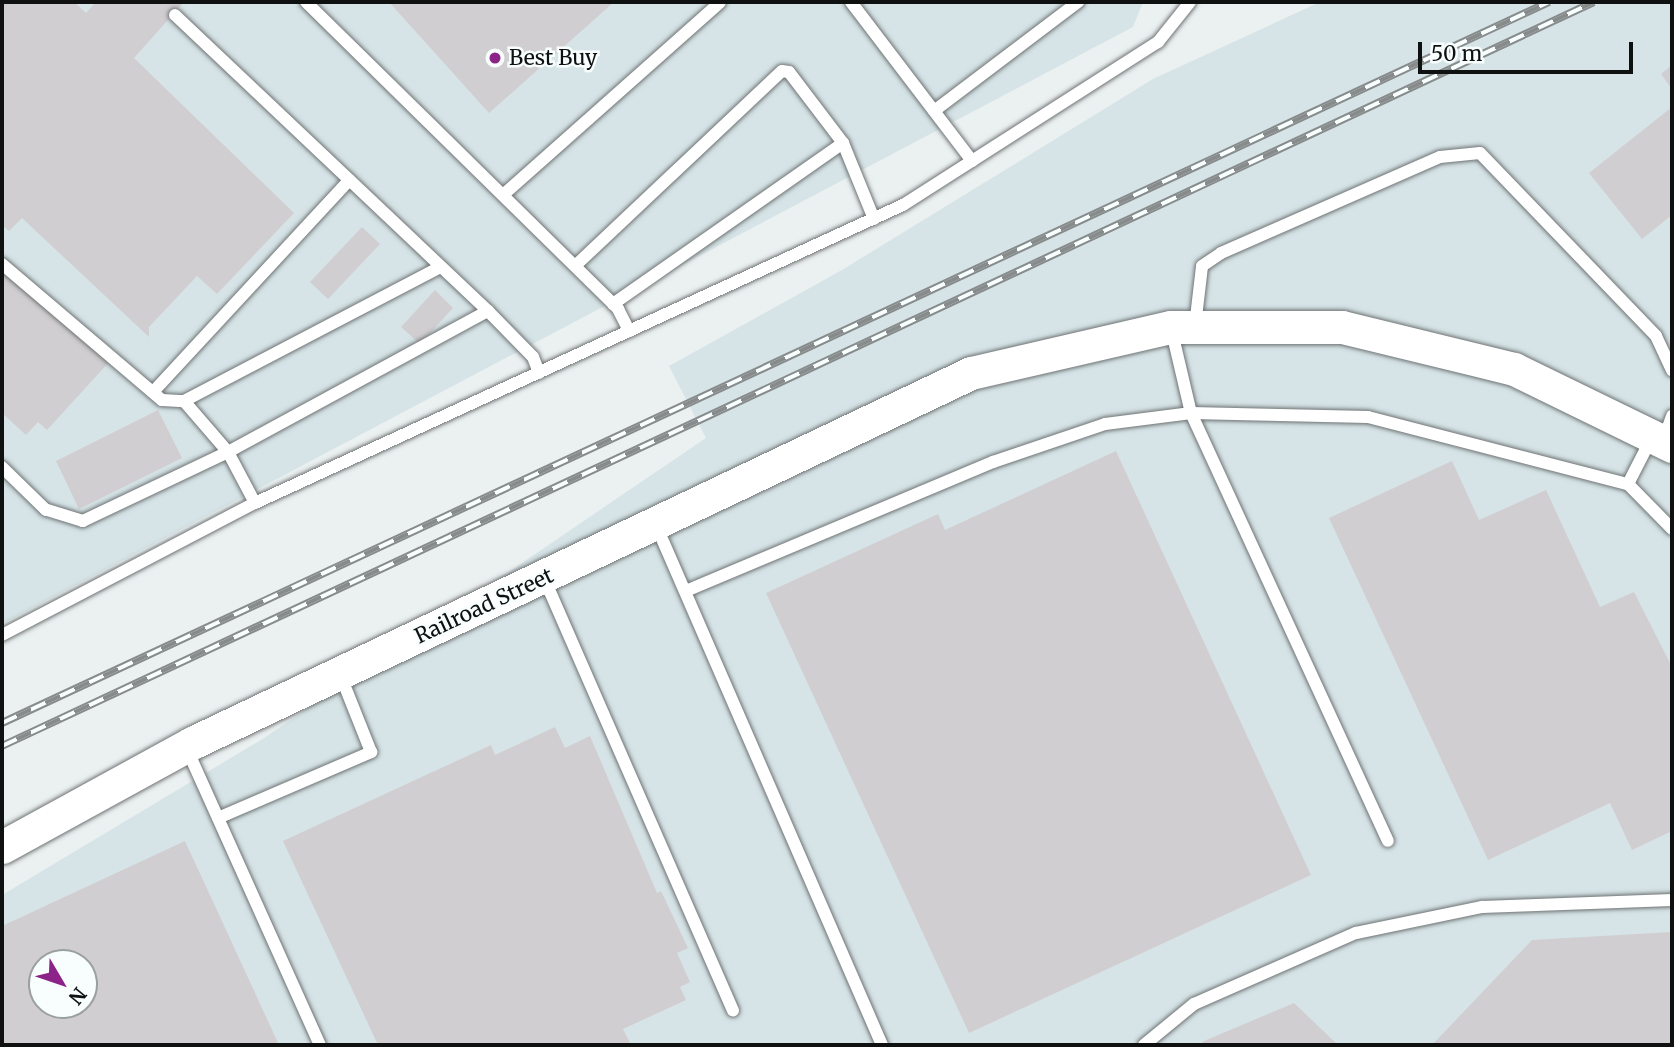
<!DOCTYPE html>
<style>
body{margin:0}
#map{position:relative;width:1674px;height:1047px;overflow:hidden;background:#ebf0f1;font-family:Merriweather,serif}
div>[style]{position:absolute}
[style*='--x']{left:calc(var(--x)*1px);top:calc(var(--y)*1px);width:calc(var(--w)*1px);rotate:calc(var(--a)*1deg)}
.built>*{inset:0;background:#d6e4e7}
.building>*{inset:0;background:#d1ced1}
.roads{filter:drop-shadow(0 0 2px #6f7374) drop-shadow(0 0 2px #6f7374)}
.lane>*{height:12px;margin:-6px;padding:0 6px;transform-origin:6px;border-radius:6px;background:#fff}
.secondary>*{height:33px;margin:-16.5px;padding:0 16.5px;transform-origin:16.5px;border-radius:16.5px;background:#fff}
.rail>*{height:8px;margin-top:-4px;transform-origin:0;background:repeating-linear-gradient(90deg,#f8fefe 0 16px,#878b8b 0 32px);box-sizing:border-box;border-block:2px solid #878b8b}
.dots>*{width:19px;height:19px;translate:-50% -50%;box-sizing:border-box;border:4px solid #f8fefe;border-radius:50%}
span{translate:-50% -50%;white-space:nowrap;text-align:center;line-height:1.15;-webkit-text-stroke:5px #f8fefe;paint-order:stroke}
.poi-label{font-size:21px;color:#0f1111}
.left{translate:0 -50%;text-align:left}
.street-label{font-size:21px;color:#0f1111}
.frame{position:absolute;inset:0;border:4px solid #0f1111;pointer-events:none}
.north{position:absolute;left:28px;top:949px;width:70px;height:70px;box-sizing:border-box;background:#f8fefe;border:2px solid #9b9f9f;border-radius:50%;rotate:129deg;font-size:19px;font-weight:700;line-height:28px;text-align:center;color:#0f1111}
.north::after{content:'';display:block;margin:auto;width:24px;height:32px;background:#8b2389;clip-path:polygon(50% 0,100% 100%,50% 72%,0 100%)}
.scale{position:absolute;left:1418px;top:42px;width:215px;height:32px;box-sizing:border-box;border:4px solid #0f1111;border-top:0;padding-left:9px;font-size:21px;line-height:24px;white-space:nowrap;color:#0f1111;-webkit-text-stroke:5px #f8fefe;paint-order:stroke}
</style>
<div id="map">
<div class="built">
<div style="clip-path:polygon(2px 2px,1143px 2px,1133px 27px,2px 624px)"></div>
<div style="clip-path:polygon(evenodd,1320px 2px,1672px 2px,1672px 1045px,2px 1045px,2px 895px,264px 738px,706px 438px,669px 366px,842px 270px,1153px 79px,1320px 2px,42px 963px,84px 963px,84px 1005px,42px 1005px,42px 963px)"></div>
</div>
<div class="building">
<div style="clip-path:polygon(2px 2px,74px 2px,86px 13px,96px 2px,184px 2px,134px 58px,294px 213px,217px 294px,197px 276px,149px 327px,149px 337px,22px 218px,9px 231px,2px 225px)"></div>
<div style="clip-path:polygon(389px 2px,614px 2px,489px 113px)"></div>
<div style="clip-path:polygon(1672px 65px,1672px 89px,1661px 74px)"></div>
<div style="clip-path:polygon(1672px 107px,1672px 215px,1642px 239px,1589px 173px)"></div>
<div style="clip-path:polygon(362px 227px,380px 244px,328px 299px,310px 282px)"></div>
<div style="clip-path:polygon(2px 261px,110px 361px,47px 430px,38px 422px,26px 435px,2px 413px)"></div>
<div style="clip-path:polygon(435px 290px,453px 308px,420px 344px,401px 327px)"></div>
<div style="clip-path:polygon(158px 410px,182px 458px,79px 509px,56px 461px)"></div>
<div style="clip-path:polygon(1116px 451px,1311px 875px,969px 1033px,766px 593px,938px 514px,945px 530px)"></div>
<div style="clip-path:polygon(1452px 461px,1479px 520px,1546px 490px,1600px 607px,1634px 592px,1672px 667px,1672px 831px,1632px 850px,1610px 803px,1488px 860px,1329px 518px)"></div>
<div style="clip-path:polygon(555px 727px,565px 748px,590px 736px,657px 893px,661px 891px,688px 948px,677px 953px,690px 982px,680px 987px,686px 1000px,623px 1029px,631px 1045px,378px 1045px,283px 841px,491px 745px,495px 755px)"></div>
<div style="clip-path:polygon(evenodd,185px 841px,279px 1045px,2px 1045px,2px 926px,185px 841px,42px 963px,84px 963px,84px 1005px,42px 1005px,42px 963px)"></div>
<div style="clip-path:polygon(1672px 932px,1672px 1045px,1432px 1045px,1532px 940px)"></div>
<div style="clip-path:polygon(1294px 1003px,1338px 1045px,1200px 1045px,1204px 1041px)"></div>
</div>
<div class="roads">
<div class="lane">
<div style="--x:306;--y:2;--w:438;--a:44.5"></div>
<div style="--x:618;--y:309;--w:25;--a:63"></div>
<div style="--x:851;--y:2;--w:200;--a:52.7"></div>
<div style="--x:175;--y:15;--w:431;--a:43.4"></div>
<div style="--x:488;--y:311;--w:64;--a:45.6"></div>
<div style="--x:533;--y:357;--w:17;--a:69"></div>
<div style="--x:934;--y:111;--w:181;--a:-37.1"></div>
<div style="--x:503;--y:195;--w:290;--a:-41.6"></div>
<div style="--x:2;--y:264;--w:210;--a:40.4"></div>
<div style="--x:162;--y:400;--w:22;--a:3"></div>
<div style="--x:184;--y:401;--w:67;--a:49.2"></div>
<div style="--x:228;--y:452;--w:161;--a:154.6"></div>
<div style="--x:83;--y:521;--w:39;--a:-163"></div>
<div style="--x:46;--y:510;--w:62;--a:-135.7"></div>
<div style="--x:575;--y:266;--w:284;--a:-43.3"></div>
<div style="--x:782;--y:71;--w:7;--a:8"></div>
<div style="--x:789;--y:72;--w:89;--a:52.7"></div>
<div style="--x:613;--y:304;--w:281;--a:-35"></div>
<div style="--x:843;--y:143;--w:82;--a:67.8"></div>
<div style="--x:1195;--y:326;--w:60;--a:-83.3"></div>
<div style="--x:1202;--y:266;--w:23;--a:-34"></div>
<div style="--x:1221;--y:253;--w:239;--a:-23.7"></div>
<div style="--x:1440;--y:157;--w:40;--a:-5.7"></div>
<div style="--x:1480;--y:153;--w:254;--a:46.1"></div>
<div style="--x:1656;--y:336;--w:38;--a:65"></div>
<div style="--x:1171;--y:328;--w:87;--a:76.8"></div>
<div style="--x:1191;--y:413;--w:471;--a:65.3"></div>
<div style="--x:153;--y:392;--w:289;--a:-47.2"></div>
<div style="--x:184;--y:401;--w:289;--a:-27.6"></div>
<div style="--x:1663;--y:441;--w:27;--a:-70"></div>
<div style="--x:1628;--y:484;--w:53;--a:-62.9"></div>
<div style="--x:255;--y:503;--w:58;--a:-117.9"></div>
<div style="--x:228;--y:452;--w:296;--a:-28.5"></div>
<div style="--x:656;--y:525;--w:567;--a:66.51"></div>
<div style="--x:544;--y:578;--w:472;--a:66.4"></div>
<div style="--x:686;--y:591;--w:333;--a:-22.8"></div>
<div style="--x:993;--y:462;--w:118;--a:-18.7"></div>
<div style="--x:1105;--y:424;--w:87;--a:-7.3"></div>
<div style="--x:1191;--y:413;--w:177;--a:1.3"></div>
<div style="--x:1368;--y:417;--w:268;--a:14.5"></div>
<div style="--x:1628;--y:484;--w:63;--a:45.6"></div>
<div style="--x:2;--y:635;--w:285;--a:-27.6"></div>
<div style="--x:255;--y:503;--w:713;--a:-24.7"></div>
<div style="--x:903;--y:205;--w:303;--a:-32.6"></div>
<div style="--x:1158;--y:42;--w:51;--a:-51.3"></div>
<div style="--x:186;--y:747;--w:327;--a:65.8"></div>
<div style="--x:218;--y:818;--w:167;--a:-23.3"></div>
<div style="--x:371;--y:752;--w:84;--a:-111.7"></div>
<div style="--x:1144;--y:1045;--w:65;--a:-39.4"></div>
<div style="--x:1194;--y:1004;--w:177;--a:-23.7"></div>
<div style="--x:1356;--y:933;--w:129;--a:-11.7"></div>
<div style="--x:1482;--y:907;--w:190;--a:-2.1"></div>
</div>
<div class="secondary">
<div style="--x:2;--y:847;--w:217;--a:-28.7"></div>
<div style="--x:192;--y:743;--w:862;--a:-25.41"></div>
<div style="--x:971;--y:373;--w:205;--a:-13"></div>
<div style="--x:1171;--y:327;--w:171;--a:0"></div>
<div style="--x:1342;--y:327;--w:177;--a:13.7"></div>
<div style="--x:1514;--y:369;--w:176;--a:26"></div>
</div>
</div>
<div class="rail">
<div style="--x:2;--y:723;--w:1707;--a:-24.99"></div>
<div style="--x:2;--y:746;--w:1757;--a:-25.05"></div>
</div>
<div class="dots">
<div style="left:495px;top:58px;background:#8b2389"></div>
</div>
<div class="poi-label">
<span class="left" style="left:509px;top:58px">Best Buy</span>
</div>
<div class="street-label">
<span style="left:484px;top:606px;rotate:-25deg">Railroad Street</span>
</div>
<div class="frame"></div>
<div class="north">N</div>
<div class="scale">50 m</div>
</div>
